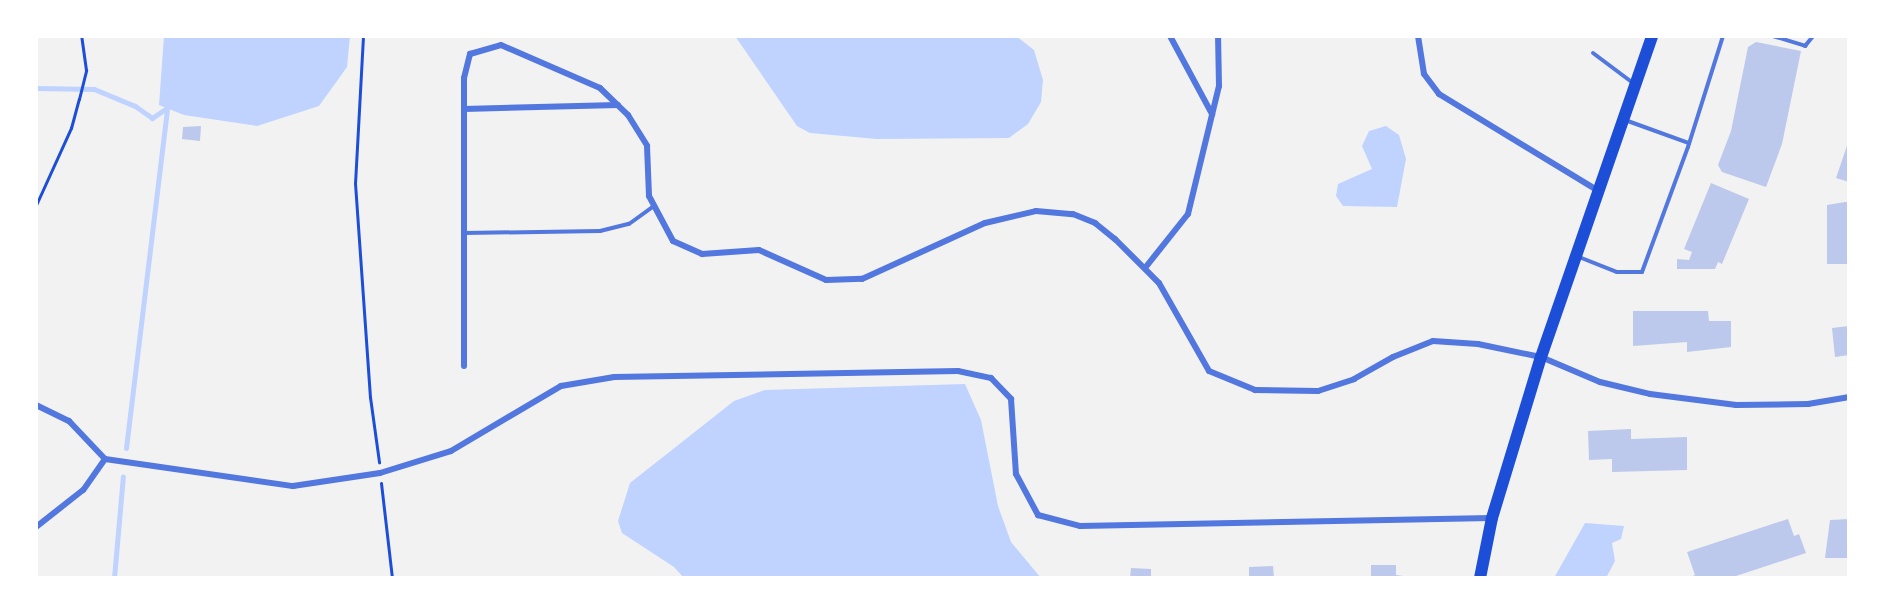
<!DOCTYPE html>
<style>
body{margin:0}
#map{position:relative;width:1885px;height:614px;overflow:hidden;background:#f2f2f2;font-family:Figtree,sans-serif}
div>[style]{position:absolute}
[style*='--x']{left:calc(var(--x)*1px);top:calc(var(--y)*1px);width:calc(var(--w)*1px);rotate:calc(var(--a)*1deg)}
.water>*{inset:0;background:#bfd3fe}
.stream>*{height:5px;margin:-2.5px;padding:0 2.5px;transform-origin:2.5px;border-radius:2.5px;background:#bfd3fe}
.building>*{inset:0;background:#bdc9ec}
.path>*{height:3px;margin:-1.5px;padding:0 1.5px;transform-origin:1.5px;border-radius:1.5px;background:#1d4ed8}
.service>*{height:4px;margin:-2px;padding:0 2px;transform-origin:2px;border-radius:2px;background:#5277de}
.minor>*{height:6px;margin:-3px;padding:0 3px;transform-origin:3px;border-radius:3px;background:#5277de}
.primary>*{height:12px;margin:-6px;padding:0 6px;transform-origin:6px;border-radius:6px;background:#1d4ed8}
span{translate:-50% -50%;white-space:nowrap;text-align:center;line-height:1.15;-webkit-text-stroke:6px #fff;paint-order:stroke}
.frame{position:absolute;inset:0;border:38px solid #fff;pointer-events:none}
</style>
<div id="map">
<div class="water">
<div style="clip-path:polygon(164px 36px,350px 36px,347px 67px,319px 106px,257px 126px,184px 115px,159px 105px)"></div>
<div style="clip-path:polygon(735px 36px,1016px 36px,1034px 50px,1043px 80px,1041px 102px,1028px 124px,1009px 138px,877px 139px,810px 133px,797px 126px)"></div>
<div style="clip-path:polygon(1386px 126px,1399px 135px,1406px 159px,1397px 207px,1343px 206px,1336px 196px,1338px 184px,1372px 169px,1362px 146px,1369px 131px)"></div>
<div style="clip-path:polygon(965px 384px,981px 420px,998px 506px,1011px 542px,1041px 578px,684px 578px,674px 567px,622px 533px,618px 521px,630px 483px,734px 401px,765px 390px)"></div>
<div style="clip-path:polygon(1585px 523px,1624px 526px,1621px 539px,1612px 543px,1615px 561px,1606px 578px,1554px 578px)"></div>
</div>
<div class="stream">
<div style="--x:36;--y:88;--w:58;--a:1"></div>
<div style="--x:94;--y:89;--w:44;--a:22.5"></div>
<div style="--x:135;--y:106;--w:21;--a:35"></div>
<div style="--x:152;--y:118;--w:18;--a:-34"></div>
<div style="--x:126;--y:448;--w:342;--a:-83.1"></div>
<div style="--x:114;--y:578;--w:102;--a:-85"></div>
</div>
<div class="building">
<div style="clip-path:polygon(1756px 42px,1801px 51px,1782px 144px,1766px 187px,1722px 172px,1718px 165px,1731px 131px,1748px 47px)"></div>
<div style="clip-path:polygon(201px 126px,200px 141px,182px 139px,183px 127px)"></div>
<div style="clip-path:polygon(1849px 140px,1849px 182px,1836px 178px)"></div>
<div style="clip-path:polygon(1711px 183px,1749px 199px,1722px 264px,1718px 262px,1715px 269px,1677px 269px,1677px 259px,1689px 260px,1692px 252px,1684px 249px)"></div>
<div style="clip-path:polygon(1845px 202px,1849px 202px,1849px 264px,1827px 264px,1827px 205px)"></div>
<div style="clip-path:polygon(1633px 311px,1708px 311px,1709px 321px,1731px 321px,1731px 347px,1687px 352px,1687px 342px,1633px 346px)"></div>
<div style="clip-path:polygon(1849px 326px,1849px 355px,1835px 357px,1832px 328px)"></div>
<div style="clip-path:polygon(1631px 429px,1631px 439px,1687px 437px,1687px 470px,1612px 472px,1612px 459px,1589px 460px,1588px 431px)"></div>
<div style="clip-path:polygon(1788px 519px,1794px 536px,1799px 534px,1806px 553px,1730px 578px,1688px 578px,1695px 575px,1687px 552px)"></div>
<div style="clip-path:polygon(1849px 519px,1849px 558px,1825px 558px,1830px 520px)"></div>
<div style="clip-path:polygon(1371px 565px,1396px 565px,1396px 575px,1418px 578px,1371px 578px)"></div>
<div style="clip-path:polygon(1273px 566px,1274px 578px,1249px 578px,1249px 567px)"></div>
<div style="clip-path:polygon(1131px 568px,1151px 569px,1151px 578px,1130px 578px)"></div>
<div style="clip-path:polygon(1337px 576px,1355px 576px,1355px 578px,1337px 578px)"></div>
</div>
<div class="path">
<div style="--x:363;--y:36;--w:147;--a:93.1"></div>
<div style="--x:355;--y:183;--w:215;--a:86"></div>
<div style="--x:370;--y:397;--w:66;--a:82.1"></div>
<div style="--x:36;--y:205;--w:85;--a:-65.6"></div>
<div style="--x:71;--y:128;--w:30;--a:-75"></div>
<div style="--x:79;--y:99;--w:30;--a:-76"></div>
<div style="--x:86;--y:70;--w:34;--a:-98"></div>
<div style="--x:381;--y:483;--w:96;--a:83.4"></div>
</div>
<div class="service">
<div style="--x:1773;--y:36;--w:34;--a:17"></div>
<div style="--x:1805;--y:46;--w:13;--a:-51"></div>
<div style="--x:1593;--y:53;--w:50;--a:36.9"></div>
<div style="--x:1625;--y:120;--w:68;--a:19.8"></div>
<div style="--x:464;--y:233;--w:136;--a:-0.8"></div>
<div style="--x:600;--y:231;--w:30;--a:-14"></div>
<div style="--x:629;--y:224;--w:31;--a:-36"></div>
<div style="--x:1579;--y:257;--w:41;--a:21.5"></div>
<div style="--x:1617;--y:272;--w:25;--a:0"></div>
<div style="--x:1642;--y:272;--w:133;--a:-69.8"></div>
<div style="--x:1688;--y:147;--w:116;--a:-72.5"></div>
</div>
<div class="minor">
<div style="--x:1170;--y:36;--w:89;--a:61.7"></div>
<div style="--x:1418;--y:36;--w:38;--a:81"></div>
<div style="--x:1424;--y:74;--w:25;--a:53"></div>
<div style="--x:1439;--y:94;--w:188;--a:31.3"></div>
<div style="--x:464;--y:109;--w:154;--a:-1.5"></div>
<div style="--x:1145;--y:268;--w:69;--a:-51.5"></div>
<div style="--x:1188;--y:214;--w:132;--a:-76.4"></div>
<div style="--x:1219;--y:86;--w:50;--a:-91.1"></div>
<div style="--x:464;--y:366;--w:288;--a:-90"></div>
<div style="--x:464;--y:78;--w:25;--a:-76"></div>
<div style="--x:470;--y:54;--w:32;--a:-16"></div>
<div style="--x:501;--y:45;--w:108;--a:23.5"></div>
<div style="--x:600;--y:88;--w:39;--a:44"></div>
<div style="--x:628;--y:115;--w:36;--a:58"></div>
<div style="--x:647;--y:146;--w:50;--a:87.7"></div>
<div style="--x:649;--y:196;--w:51;--a:61.9"></div>
<div style="--x:673;--y:241;--w:32;--a:24"></div>
<div style="--x:702;--y:254;--w:57;--a:-4"></div>
<div style="--x:759;--y:250;--w:73;--a:24.1"></div>
<div style="--x:826;--y:280;--w:36;--a:-2"></div>
<div style="--x:862;--y:279;--w:135;--a:-24.5"></div>
<div style="--x:985;--y:223;--w:52;--a:-13.2"></div>
<div style="--x:1036;--y:211;--w:37;--a:5"></div>
<div style="--x:1073;--y:214;--w:24;--a:22"></div>
<div style="--x:1095;--y:223;--w:26;--a:39"></div>
<div style="--x:1115;--y:239;--w:62;--a:45"></div>
<div style="--x:1159;--y:283;--w:101;--a:60.4"></div>
<div style="--x:1209;--y:371;--w:50;--a:22.4"></div>
<div style="--x:1255;--y:390;--w:63;--a:0.9"></div>
<div style="--x:1318;--y:391;--w:38;--a:-18"></div>
<div style="--x:1354;--y:379;--w:45;--a:-29.4"></div>
<div style="--x:1393;--y:357;--w:43;--a:-21.8"></div>
<div style="--x:1433;--y:341;--w:45;--a:3.8"></div>
<div style="--x:1478;--y:344;--w:64;--a:11.7"></div>
<div style="--x:1541;--y:357;--w:64;--a:23"></div>
<div style="--x:1600;--y:382;--w:51;--a:13.5"></div>
<div style="--x:1650;--y:394;--w:87;--a:7.3"></div>
<div style="--x:1736;--y:405;--w:72;--a:-0.8"></div>
<div style="--x:1808;--y:404;--w:42;--a:-9.7"></div>
<div style="--x:36;--y:405;--w:37;--a:26"></div>
<div style="--x:69;--y:421;--w:52;--a:46.5"></div>
<div style="--x:105;--y:459;--w:38;--a:125"></div>
<div style="--x:83;--y:490;--w:60;--a:141.8"></div>
<div style="--x:105;--y:459;--w:190;--a:8.2"></div>
<div style="--x:293;--y:486;--w:88;--a:-8.5"></div>
<div style="--x:380;--y:473;--w:74;--a:-17.2"></div>
<div style="--x:451;--y:451;--w:128;--a:-30.6"></div>
<div style="--x:561;--y:386;--w:54;--a:-9.6"></div>
<div style="--x:614;--y:377;--w:344;--a:-1"></div>
<div style="--x:958;--y:371;--w:34;--a:12"></div>
<div style="--x:991;--y:378;--w:29;--a:46"></div>
<div style="--x:1011;--y:399;--w:75;--a:86.2"></div>
<div style="--x:1016;--y:474;--w:47;--a:61.8"></div>
<div style="--x:1038;--y:515;--w:43;--a:14.7"></div>
<div style="--x:1080;--y:526;--w:411;--a:-1.1"></div>
</div>
<div class="primary">
<div style="--x:1480;--y:578;--w:61;--a:-78.7"></div>
<div style="--x:1492;--y:518;--w:168;--a:-73.1"></div>
<div style="--x:1541;--y:357;--w:340;--a:-70.9"></div>
</div>
<div class="frame"></div>
</div>
